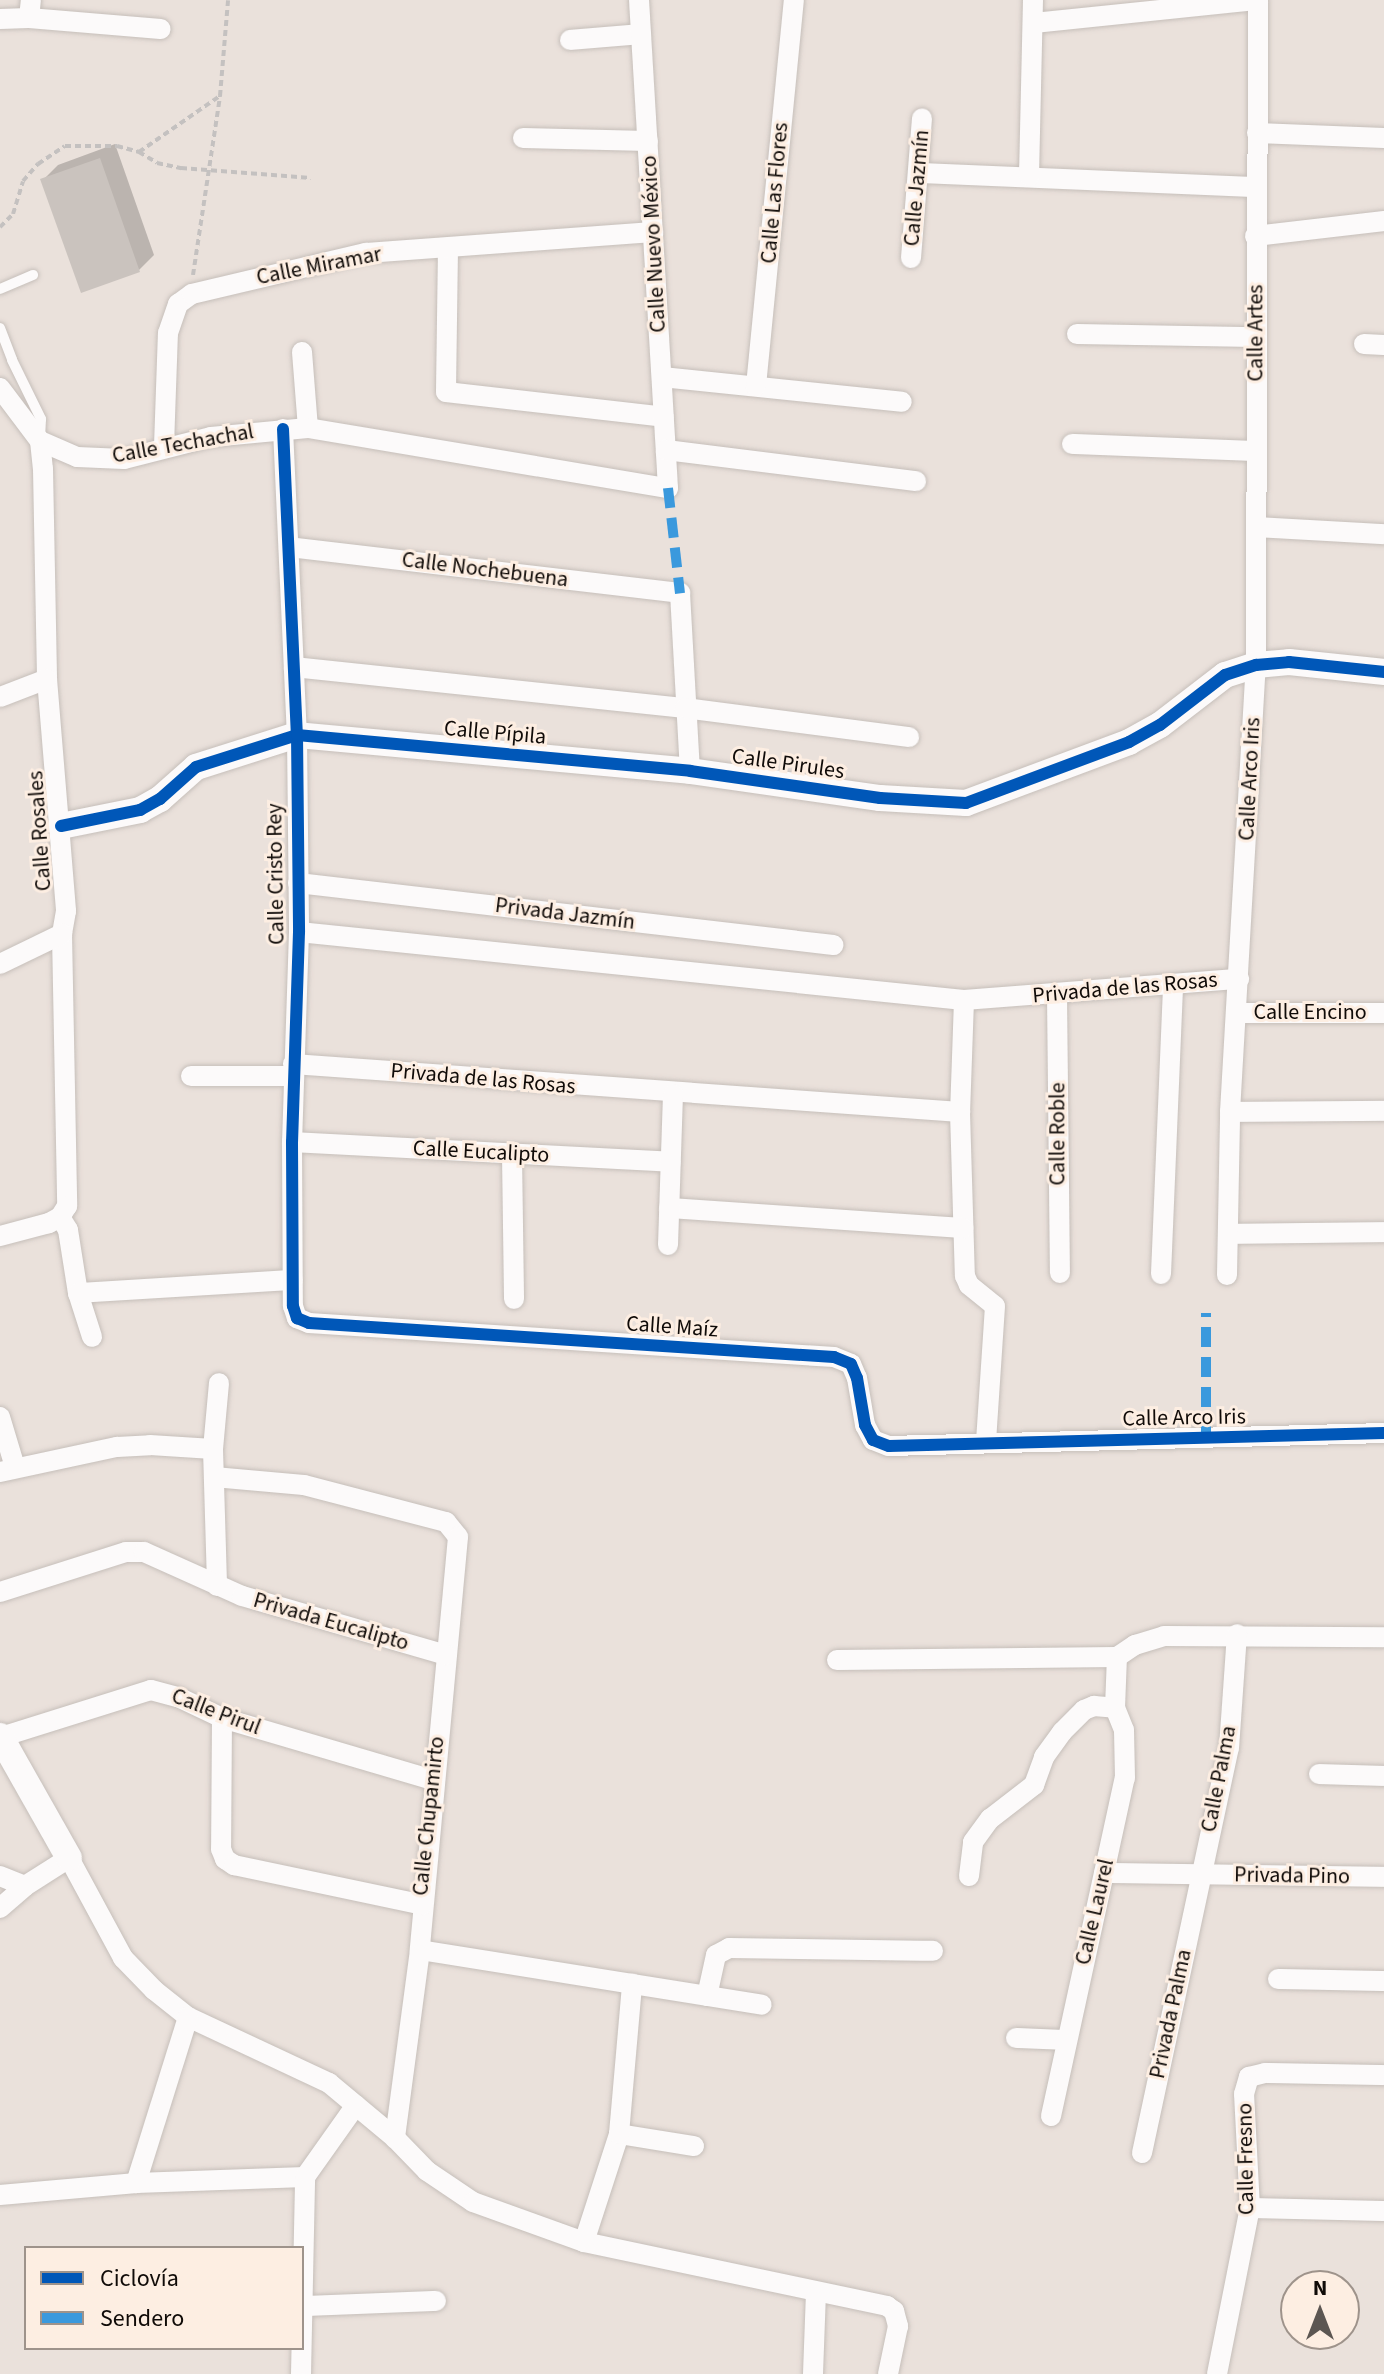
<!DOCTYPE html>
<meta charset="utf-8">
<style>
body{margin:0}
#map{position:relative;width:1384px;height:2374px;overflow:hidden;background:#eae1db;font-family:"Source Sans 3",sans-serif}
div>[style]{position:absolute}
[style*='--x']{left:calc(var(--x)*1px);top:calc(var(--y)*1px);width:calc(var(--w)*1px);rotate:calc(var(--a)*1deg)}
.shadow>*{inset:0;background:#0003}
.building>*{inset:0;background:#cac3be}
.path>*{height:4px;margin-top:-2px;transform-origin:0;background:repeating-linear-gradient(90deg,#c4c1c0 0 6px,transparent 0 10px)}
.roads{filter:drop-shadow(0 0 2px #c6bfba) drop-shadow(0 0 2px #c6bfba)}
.service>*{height:10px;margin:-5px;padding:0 5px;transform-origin:5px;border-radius:5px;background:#fcfafa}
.minor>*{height:20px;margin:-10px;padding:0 10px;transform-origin:10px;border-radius:10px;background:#fcfafa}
.tertiary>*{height:26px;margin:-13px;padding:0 13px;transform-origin:13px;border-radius:13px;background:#fcfafa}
.quiet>*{height:10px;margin-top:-5px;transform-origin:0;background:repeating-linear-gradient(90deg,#3a99dd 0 20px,transparent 0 30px)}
.cycleway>*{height:12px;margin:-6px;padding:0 6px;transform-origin:6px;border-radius:6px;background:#0057b8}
span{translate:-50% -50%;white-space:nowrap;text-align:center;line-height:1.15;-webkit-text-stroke:6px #fdeee2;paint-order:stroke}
.street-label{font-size:22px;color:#100b08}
.legend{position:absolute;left:24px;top:2246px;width:280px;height:104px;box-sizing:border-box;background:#fdeee2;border:2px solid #9e938b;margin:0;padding:10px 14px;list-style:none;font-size:24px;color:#100b08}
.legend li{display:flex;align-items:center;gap:16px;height:40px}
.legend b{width:40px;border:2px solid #9e938b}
.north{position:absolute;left:1280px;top:2270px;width:80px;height:80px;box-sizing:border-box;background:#fdeee2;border:2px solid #9e938b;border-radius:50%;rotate:0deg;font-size:22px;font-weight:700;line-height:32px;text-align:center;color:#100b08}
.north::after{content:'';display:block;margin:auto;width:28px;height:36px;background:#5c5652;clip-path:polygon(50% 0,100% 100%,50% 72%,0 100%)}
</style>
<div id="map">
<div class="shadow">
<div style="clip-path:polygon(115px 144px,154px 255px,139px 270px,43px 180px,58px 165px)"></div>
</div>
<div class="building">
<div style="clip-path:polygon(100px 158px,140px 272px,81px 293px,40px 179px)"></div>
</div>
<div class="path">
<div style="--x:139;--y:152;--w:98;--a:-34.7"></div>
<div style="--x:220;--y:96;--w:96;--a:-85.2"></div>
<div style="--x:0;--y:227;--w:18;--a:-45"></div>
<div style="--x:13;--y:214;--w:34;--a:-73"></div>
<div style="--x:23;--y:181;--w:23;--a:-49"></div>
<div style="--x:38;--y:164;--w:32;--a:-34"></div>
<div style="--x:65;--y:146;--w:52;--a:0"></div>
<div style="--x:117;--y:146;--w:23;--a:15"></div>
<div style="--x:139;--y:152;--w:21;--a:31"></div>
<div style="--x:157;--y:163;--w:25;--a:12"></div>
<div style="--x:181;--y:168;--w:130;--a:4.4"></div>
<div style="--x:193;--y:275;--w:181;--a:-81.4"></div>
</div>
<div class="roads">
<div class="service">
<div style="--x:0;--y:289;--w:36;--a:-23"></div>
<div style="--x:0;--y:328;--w:34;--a:69"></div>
<div style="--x:12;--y:360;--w:66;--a:63.8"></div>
<div style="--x:41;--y:419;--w:20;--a:93"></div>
</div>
<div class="minor">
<div style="--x:29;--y:18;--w:132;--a:4.8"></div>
<div style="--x:0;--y:19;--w:29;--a:-2"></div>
<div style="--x:29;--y:18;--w:18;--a:-84"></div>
<div style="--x:1034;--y:23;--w:225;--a:-5.9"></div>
<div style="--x:570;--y:40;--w:71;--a:-4.8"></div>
<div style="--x:1257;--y:133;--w:127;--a:2.3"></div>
<div style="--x:523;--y:138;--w:125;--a:1.4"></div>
<div style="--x:919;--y:173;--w:336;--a:2.4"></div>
<div style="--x:1029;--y:176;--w:176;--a:-88.7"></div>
<div style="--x:1255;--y:236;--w:130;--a:-6.6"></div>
<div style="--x:448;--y:248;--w:144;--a:90.8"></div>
<div style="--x:446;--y:392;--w:219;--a:6.5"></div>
<div style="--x:911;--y:258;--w:140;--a:-85.5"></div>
<div style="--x:1077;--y:334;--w:179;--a:1"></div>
<div style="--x:1364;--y:344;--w:20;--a:3"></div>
<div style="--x:302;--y:352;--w:76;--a:85.5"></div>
<div style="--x:662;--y:377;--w:241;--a:5.9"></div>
<div style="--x:756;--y:386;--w:388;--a:-84.4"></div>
<div style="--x:0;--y:388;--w:66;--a:53"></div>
<div style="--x:40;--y:441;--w:28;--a:84"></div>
<div style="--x:43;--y:469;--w:210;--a:88.9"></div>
<div style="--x:47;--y:679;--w:233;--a:85.3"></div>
<div style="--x:66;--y:911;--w:23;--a:100"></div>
<div style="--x:62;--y:934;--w:272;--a:88.9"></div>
<div style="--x:67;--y:1206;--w:13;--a:122"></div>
<div style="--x:60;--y:1217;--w:13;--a:151"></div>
<div style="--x:49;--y:1223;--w:51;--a:165.1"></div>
<div style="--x:283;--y:429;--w:306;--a:87.4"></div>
<div style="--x:297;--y:735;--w:197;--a:89.4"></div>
<div style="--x:299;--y:932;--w:210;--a:91.9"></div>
<div style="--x:292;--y:1142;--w:164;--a:89.7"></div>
<div style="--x:293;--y:1306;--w:13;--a:72"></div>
<div style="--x:297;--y:1318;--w:13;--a:23"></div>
<div style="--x:309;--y:1323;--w:526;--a:3.71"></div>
<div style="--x:834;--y:1357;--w:18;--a:22"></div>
<div style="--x:851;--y:1364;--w:15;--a:67"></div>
<div style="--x:857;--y:1378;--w:48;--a:80.3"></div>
<div style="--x:865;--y:1425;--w:17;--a:62"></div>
<div style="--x:873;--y:1440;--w:17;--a:21"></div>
<div style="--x:889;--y:1446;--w:495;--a:-1.5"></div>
<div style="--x:40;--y:441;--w:40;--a:23.4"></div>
<div style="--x:77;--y:457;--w:47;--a:2.4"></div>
<div style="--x:124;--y:459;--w:90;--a:-14.2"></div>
<div style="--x:211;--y:437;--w:97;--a:-5.3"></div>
<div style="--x:308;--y:428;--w:365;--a:9.5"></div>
<div style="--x:668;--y:488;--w:489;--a:-93.4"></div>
<div style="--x:1072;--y:444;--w:185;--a:2.2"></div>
<div style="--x:164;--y:446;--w:113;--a:-88"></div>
<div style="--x:168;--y:333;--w:31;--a:-71"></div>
<div style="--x:178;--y:304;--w:17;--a:-36"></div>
<div style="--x:192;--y:294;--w:179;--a:-13.3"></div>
<div style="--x:366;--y:253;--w:288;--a:-4.2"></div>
<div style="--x:666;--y:450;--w:252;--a:7.1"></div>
<div style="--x:1257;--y:527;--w:127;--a:3.2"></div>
<div style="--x:289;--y:547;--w:394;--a:6.7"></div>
<div style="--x:680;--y:593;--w:178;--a:86.8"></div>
<div style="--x:294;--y:667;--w:393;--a:6"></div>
<div style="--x:685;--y:708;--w:226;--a:7.4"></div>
<div style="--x:0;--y:697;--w:50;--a:-21"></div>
<div style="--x:298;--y:883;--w:539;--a:6.61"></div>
<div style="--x:299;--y:932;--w:668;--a:5.84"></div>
<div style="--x:964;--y:1000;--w:276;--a:-4.4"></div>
<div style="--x:0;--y:964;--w:69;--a:-25.8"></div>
<div style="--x:1057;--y:994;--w:279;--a:89.4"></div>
<div style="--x:964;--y:1000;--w:112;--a:92"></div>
<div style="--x:960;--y:1112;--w:164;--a:88.3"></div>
<div style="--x:965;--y:1276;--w:10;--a:66"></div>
<div style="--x:969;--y:1285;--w:33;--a:39"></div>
<div style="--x:995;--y:1306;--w:137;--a:93.8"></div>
<div style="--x:1236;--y:1013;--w:148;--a:0"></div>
<div style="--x:293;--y:1064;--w:669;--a:4.12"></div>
<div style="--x:191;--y:1076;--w:102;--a:0"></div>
<div style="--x:1230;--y:1112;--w:154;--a:-0.4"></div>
<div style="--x:292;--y:1142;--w:379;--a:3"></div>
<div style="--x:512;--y:1154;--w:145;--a:89.2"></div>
<div style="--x:669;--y:1208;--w:295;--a:3.9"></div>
<div style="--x:60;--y:1217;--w:15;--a:58"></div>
<div style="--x:68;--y:1230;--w:64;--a:81"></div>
<div style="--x:78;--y:1293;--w:46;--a:72.3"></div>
<div style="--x:1229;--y:1234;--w:155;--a:-0.7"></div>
<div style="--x:668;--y:1245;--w:151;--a:-88.1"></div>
<div style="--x:1161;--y:1274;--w:290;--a:-87.6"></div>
<div style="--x:1227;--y:1275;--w:163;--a:-88.9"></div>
<div style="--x:1230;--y:1112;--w:448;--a:-86.7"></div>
<div style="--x:1256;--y:665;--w:665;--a:-89.83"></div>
<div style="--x:78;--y:1293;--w:215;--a:-3.5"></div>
<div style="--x:0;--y:1417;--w:52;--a:73.3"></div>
<div style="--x:213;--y:1449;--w:66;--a:-84.8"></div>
<div style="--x:0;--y:1472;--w:120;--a:-12.1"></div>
<div style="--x:117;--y:1447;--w:33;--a:-3"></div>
<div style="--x:150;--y:1445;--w:63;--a:3.6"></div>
<div style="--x:213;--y:1449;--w:137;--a:88.3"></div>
<div style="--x:214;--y:1477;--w:90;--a:5.1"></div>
<div style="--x:304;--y:1485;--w:147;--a:14.6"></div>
<div style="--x:446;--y:1522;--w:19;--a:51"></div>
<div style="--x:458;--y:1537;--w:415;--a:95.3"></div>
<div style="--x:420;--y:1950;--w:190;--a:97.6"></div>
<div style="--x:0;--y:1592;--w:132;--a:-17.6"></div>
<div style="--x:126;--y:1552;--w:18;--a:0"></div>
<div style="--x:144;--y:1552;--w:107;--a:24.2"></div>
<div style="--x:242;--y:1596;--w:212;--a:16.1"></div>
<div style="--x:837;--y:1660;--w:280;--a:-0.6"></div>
<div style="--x:1117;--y:1657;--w:22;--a:-34"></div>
<div style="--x:1135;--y:1645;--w:30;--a:-17"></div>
<div style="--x:1164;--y:1636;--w:220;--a:0.3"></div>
<div style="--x:222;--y:1718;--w:131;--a:90.4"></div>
<div style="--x:221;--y:1849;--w:11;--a:68"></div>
<div style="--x:225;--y:1859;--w:11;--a:34"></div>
<div style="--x:234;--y:1865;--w:193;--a:11.9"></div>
<div style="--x:1;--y:1737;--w:157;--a:-17.4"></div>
<div style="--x:151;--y:1690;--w:28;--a:15"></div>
<div style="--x:178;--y:1697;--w:49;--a:25.5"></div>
<div style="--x:222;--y:1718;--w:220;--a:16.4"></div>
<div style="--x:1319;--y:1774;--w:65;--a:1.8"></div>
<div style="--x:1104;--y:1873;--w:280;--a:0.8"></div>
<div style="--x:0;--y:1876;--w:27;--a:22"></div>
<div style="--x:969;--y:1876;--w:34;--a:-83"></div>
<div style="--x:973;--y:1842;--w:29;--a:-54"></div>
<div style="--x:990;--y:1819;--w:56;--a:-37.7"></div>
<div style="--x:1034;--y:1785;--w:30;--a:-70"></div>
<div style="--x:1044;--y:1757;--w:31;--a:-54"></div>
<div style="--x:1062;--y:1732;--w:31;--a:-45"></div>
<div style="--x:1084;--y:1710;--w:11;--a:-22"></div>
<div style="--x:1094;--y:1706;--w:21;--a:5"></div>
<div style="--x:1115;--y:1708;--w:51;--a:-87.8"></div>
<div style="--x:0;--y:1908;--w:33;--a:-41"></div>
<div style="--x:25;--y:1886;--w:52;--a:-32.5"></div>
<div style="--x:69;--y:1858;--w:114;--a:61.6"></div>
<div style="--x:123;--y:1958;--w:45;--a:45.9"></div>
<div style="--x:154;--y:1990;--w:43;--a:38.5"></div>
<div style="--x:188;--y:2017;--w:156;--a:25.1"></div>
<div style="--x:329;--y:2083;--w:86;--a:39.8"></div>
<div style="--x:395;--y:2138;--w:46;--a:45.9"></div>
<div style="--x:427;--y:2171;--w:55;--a:34"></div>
<div style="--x:473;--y:2202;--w:118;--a:19.8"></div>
<div style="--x:584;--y:2242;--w:310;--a:11.9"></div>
<div style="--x:887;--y:2306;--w:9;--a:36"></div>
<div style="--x:894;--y:2311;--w:16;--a:75"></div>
<div style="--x:898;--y:2326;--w:49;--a:101.8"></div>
<div style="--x:420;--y:1950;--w:346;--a:9.1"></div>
<div style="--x:1278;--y:1979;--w:106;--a:1.1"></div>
<div style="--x:707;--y:1996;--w:42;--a:-77.6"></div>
<div style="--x:716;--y:1955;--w:15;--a:-28"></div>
<div style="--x:729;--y:1948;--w:204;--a:0.8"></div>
<div style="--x:1016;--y:2038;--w:49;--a:2.3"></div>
<div style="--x:1051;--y:2116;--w:346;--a:-77.7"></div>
<div style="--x:1125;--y:1778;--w:48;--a:-91.2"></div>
<div style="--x:1124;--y:1730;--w:24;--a:-112"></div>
<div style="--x:619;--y:2134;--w:76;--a:9.1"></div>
<div style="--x:1142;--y:2153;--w:414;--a:-77.9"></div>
<div style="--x:1229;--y:1748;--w:114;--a:-86"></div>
<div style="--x:136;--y:2183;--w:174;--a:-72.6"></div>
<div style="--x:0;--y:2195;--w:137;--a:-5"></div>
<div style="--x:136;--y:2183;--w:169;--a:-2"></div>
<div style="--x:1250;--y:2208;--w:134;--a:1.3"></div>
<div style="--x:584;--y:2242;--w:114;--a:-72"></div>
<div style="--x:619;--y:2134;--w:151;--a:-85"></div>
<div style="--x:303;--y:2306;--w:133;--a:-2.2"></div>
<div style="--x:301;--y:2374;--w:197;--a:-88.8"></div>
<div style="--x:305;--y:2177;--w:88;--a:-54.7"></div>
<div style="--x:813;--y:2374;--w:82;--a:-87.9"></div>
<div style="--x:1217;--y:2374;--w:169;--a:-78.8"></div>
<div style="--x:1250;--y:2208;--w:114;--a:-93"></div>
<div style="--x:1244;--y:2094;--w:18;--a:-74"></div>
<div style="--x:1249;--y:2077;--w:16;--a:-14"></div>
<div style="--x:1265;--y:2073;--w:119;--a:1"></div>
</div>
<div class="tertiary">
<div style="--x:61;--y:826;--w:81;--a:-11.4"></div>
<div style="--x:140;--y:810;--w:23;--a:-29"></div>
<div style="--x:160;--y:799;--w:48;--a:-41.6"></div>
<div style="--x:196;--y:767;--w:106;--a:-17.6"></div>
<div style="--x:297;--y:735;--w:395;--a:5.2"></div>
<div style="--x:690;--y:771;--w:192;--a:8.1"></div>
<div style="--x:880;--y:798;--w:86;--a:3.3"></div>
<div style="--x:966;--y:803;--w:174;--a:-20.5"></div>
<div style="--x:1129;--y:742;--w:35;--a:-29"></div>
<div style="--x:1160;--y:725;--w:82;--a:-37.6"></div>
<div style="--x:1225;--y:675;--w:33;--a:-18"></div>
<div style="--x:1256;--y:665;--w:33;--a:-5"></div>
<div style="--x:1289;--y:662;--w:96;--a:6"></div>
<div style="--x:0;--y:1736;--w:140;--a:60.5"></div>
</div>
</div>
<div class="quiet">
<div style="--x:668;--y:488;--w:106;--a:83.5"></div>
<div style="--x:1206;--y:1437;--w:124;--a:-90"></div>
</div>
<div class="cycleway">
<div style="--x:283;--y:429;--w:306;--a:87.4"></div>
<div style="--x:297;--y:735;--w:197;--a:89.4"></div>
<div style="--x:299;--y:932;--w:210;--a:91.9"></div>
<div style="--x:292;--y:1142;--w:164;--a:89.7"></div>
<div style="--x:293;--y:1306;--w:13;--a:72"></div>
<div style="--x:297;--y:1318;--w:13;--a:23"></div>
<div style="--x:309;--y:1323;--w:526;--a:3.71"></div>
<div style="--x:834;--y:1357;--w:18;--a:22"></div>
<div style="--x:851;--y:1364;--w:15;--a:67"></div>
<div style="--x:857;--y:1378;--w:48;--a:80.3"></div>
<div style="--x:865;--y:1425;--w:17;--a:62"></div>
<div style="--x:873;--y:1440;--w:17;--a:21"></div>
<div style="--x:889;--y:1446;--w:495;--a:-1.5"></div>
<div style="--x:61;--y:826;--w:81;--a:-11.4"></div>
<div style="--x:140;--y:810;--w:23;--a:-29"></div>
<div style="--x:160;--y:799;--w:48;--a:-41.6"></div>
<div style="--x:196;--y:767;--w:106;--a:-17.6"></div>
<div style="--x:297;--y:735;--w:395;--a:5.2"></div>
<div style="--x:690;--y:771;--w:192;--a:8.1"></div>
<div style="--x:880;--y:798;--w:86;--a:3.3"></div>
<div style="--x:966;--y:803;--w:174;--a:-20.5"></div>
<div style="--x:1129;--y:742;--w:35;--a:-29"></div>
<div style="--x:1160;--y:725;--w:82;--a:-37.6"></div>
<div style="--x:1225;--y:675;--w:33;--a:-18"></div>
<div style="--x:1256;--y:665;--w:33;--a:-5"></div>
<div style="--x:1289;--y:662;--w:96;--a:6"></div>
</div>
<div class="street-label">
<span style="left:917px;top:188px;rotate:-85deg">Calle Jazmín</span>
<span style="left:775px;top:193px;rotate:-85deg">Calle Las Flores</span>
<span style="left:654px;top:244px;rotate:-93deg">Calle Nuevo México</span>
<span style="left:319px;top:266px;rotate:-11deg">Calle Miramar</span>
<span style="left:1256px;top:333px;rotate:-90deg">Calle Artes</span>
<span style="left:183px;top:444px;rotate:-10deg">Calle Techachal</span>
<span style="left:485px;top:570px;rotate:7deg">Calle Nochebuena</span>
<span style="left:495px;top:733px;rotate:5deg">Calle Pípila</span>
<span style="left:788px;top:764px;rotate:8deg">Calle Pirules</span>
<span style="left:1250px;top:779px;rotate:-87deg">Calle Arco Iris</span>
<span style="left:40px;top:831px;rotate:-94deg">Calle Rosales</span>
<span style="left:276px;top:874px;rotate:-91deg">Calle Cristo Rey</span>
<span style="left:565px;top:914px;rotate:7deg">Privada Jazmín</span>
<span style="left:1125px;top:988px;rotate:-5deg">Privada de las Rosas</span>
<span style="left:1310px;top:1013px">Calle Encino</span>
<span style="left:483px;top:1079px;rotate:5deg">Privada de las Rosas</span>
<span style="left:1058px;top:1134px;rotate:-90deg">Calle Roble</span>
<span style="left:481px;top:1152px;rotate:3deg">Calle Eucalipto</span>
<span style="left:672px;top:1327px;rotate:4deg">Calle Maíz</span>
<span style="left:1184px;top:1418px;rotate:-1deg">Calle Arco Iris</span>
<span style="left:331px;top:1622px;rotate:16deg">Privada Eucalipto</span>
<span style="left:216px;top:1712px;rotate:21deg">Calle Pirul</span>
<span style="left:1219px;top:1779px;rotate:-79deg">Calle Palma</span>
<span style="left:429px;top:1816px;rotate:-84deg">Calle Chupamirto</span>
<span style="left:1292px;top:1876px;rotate:1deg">Privada Pino</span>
<span style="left:1095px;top:1912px;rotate:-77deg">Calle Laurel</span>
<span style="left:1171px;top:2014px;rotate:-78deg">Privada Palma</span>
<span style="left:1246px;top:2159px;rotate:-91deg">Calle Fresno</span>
</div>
<ul class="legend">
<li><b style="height:10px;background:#0057b8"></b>Ciclovía</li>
<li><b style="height:10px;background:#3a99dd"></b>Sendero</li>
</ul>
<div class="north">N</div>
</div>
